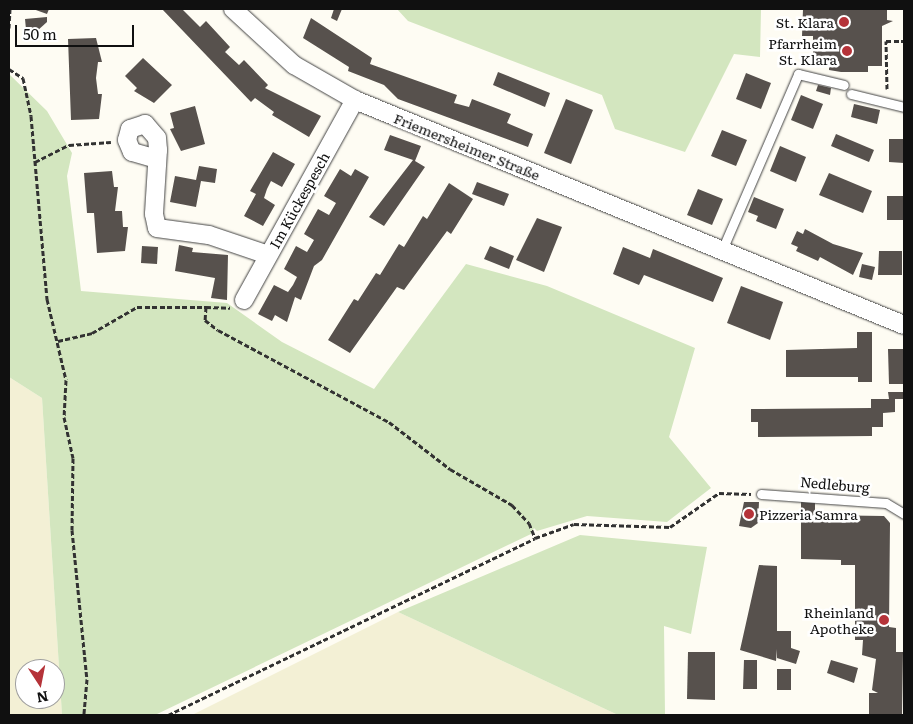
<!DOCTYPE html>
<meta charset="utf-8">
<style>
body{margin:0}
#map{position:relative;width:913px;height:724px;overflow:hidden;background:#fefcf3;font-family:Literata,serif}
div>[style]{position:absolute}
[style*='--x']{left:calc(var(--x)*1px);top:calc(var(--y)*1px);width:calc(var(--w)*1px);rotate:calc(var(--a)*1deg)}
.farmland>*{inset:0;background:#f3f0d5}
.green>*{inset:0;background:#d3e6bf}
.building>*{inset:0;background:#57514d}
.path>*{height:3px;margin-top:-1.5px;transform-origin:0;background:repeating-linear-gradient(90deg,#323232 0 5px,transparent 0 7.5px)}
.roads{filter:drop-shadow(0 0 1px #434343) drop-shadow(0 0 1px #434343)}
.service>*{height:9px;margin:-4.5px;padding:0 4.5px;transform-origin:4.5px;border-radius:4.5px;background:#fff}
.minor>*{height:18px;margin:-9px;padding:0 9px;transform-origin:9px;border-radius:9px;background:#fff}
.dots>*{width:14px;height:14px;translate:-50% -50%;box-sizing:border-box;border:2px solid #fff;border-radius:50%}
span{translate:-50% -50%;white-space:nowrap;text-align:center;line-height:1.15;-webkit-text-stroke:5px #fff;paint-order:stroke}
.poi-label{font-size:14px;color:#101010}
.right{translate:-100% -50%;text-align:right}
.left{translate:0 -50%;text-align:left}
.street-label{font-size:14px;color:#101010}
.frame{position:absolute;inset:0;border:10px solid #101010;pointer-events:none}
.north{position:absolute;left:15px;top:659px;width:50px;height:50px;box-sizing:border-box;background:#fff;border:1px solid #9f9f9f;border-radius:50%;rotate:169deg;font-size:14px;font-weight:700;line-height:20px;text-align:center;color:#101010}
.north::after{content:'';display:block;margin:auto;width:18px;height:22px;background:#b53339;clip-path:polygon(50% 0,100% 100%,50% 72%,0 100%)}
.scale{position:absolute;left:15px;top:25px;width:119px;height:22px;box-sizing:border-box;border:2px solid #101010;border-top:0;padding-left:6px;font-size:15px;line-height:18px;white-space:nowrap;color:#101010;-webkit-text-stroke:4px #fff;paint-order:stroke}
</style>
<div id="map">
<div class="farmland">
<div style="clip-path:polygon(evenodd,9px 377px,42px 398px,62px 715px,9px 715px,9px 377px,25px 669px,55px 669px,55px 699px,25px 699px,25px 669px)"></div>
<div style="clip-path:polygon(398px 612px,618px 715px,192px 715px)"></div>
</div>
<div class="green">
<div style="clip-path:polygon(397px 9px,761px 9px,760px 57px,734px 54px,685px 152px,615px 129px,602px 95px,408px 21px)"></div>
<div style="clip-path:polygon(9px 74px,47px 111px,72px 153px,67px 176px,81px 291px,227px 303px,282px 342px,374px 389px,466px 264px,547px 286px,695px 348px,669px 437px,711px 488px,667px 522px,587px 516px,537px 531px,534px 528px,531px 534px,155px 715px,62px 715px,42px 398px,9px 377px)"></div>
<div style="clip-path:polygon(580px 535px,707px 547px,691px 634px,664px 626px,665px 715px,618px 715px,398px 612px)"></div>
</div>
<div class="building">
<div style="clip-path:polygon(33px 9px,49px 9px,47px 14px)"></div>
<div style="clip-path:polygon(162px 9px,182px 9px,200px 27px,206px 21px,230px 47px,225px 52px,239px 65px,244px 60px,268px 85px,265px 88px,321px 116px,309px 137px,272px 115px,274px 112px,255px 98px,251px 102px)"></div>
<div style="clip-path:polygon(334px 9px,342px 9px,337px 21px,331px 18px)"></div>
<div style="clip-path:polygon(803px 9px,887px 9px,887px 20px,893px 21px,882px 26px,882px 66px,868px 66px,868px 72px,841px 72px,829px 70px,829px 65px,813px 65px,813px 36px,802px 36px)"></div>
<div style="clip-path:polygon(47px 17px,47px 22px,27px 40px,25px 19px)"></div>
<div style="clip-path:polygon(311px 18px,372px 58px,370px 64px,457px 95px,454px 103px,469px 107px,472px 99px,511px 114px,507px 123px,533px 134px,528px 147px,398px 99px,384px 85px,348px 71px,349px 67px,303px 38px)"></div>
<div style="clip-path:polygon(96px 38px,102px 62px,98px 62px,96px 78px,98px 94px,102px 94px,99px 119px,71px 120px,68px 39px)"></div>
<div style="clip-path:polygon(143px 58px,172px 85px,154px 103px,134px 91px,137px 88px,125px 76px)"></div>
<div style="clip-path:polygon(498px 72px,550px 93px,545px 107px,493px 85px)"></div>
<div style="clip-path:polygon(746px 73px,771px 83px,761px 109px,736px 99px)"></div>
<div style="clip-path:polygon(818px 85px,831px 88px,830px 95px,816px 91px)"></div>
<div style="clip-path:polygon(801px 95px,823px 104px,813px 129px,791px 120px)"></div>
<div style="clip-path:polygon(566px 99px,593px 110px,571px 164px,544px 153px)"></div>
<div style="clip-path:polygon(854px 104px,880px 110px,877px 124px,851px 117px)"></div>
<div style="clip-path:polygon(195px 106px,205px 144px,181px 151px,170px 129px,174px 128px,170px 113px)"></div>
<div style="clip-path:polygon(722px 130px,747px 140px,736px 166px,711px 156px)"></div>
<div style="clip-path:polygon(836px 134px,874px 150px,869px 162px,831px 146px)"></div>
<div style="clip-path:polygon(390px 135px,421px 146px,415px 161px,425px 167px,384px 226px,369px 217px,413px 160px,384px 150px)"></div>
<div style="clip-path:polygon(889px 139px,904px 139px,904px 163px,889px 162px)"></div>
<div style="clip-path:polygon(780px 146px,806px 157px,796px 182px,770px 171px)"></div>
<div style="clip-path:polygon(273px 152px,295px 164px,282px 187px,271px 181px,267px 189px,264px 198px,275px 205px,263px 226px,244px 216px,256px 194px,250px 191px)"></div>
<div style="clip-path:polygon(199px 166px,217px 169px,215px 183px,201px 181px,196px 207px,170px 202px,175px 176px,196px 180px)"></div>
<div style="clip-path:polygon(340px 169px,351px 176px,355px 169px,369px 177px,322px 260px,314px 266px,301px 300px,295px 297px,287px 322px,275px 315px,272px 321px,258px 314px,274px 285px,288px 292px,293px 285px,297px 277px,284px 269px,296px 246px,307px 252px,314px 240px,304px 234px,318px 209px,329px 215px,336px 203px,324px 196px)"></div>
<div style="clip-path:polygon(112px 171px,114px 187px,118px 187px,115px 211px,122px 211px,123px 227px,128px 227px,125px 251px,97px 253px,94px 213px,87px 213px,84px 173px)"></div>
<div style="clip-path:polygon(829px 173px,872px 191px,863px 213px,819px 195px)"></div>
<div style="clip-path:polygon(477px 182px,509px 194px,504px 206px,472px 194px)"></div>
<div style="clip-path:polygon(449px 183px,473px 199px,451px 234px,447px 231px,404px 290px,397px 287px,350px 353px,328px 340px,354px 299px,358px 301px,376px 273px,380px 275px,399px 244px,404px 247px,423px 216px,427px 219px)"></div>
<div style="clip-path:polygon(698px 189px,723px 199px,712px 225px,687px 215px)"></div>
<div style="clip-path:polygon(887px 196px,904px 196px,904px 220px,887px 220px)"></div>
<div style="clip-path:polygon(754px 197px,784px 209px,776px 229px,756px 221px,758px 216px,748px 212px)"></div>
<div style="clip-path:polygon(537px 218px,562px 227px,544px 272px,516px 260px)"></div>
<div style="clip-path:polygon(805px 229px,833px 244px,863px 253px,853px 275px,820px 257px,818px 261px,796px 251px,798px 247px,791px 244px,797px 231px,803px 234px)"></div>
<div style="clip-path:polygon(179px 245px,193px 248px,192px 252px,228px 255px,227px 300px,211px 298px,215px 278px,175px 271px)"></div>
<div style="clip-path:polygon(142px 246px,158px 247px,157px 264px,141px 263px)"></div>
<div style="clip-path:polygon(490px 246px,514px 256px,509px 269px,484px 259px)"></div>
<div style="clip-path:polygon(623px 247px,650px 258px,653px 249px,723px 278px,713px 302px,644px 275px,639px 285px,613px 274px)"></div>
<div style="clip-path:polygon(879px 251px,902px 251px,902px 275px,878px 275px)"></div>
<div style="clip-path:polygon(862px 264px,875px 267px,872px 280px,859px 277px)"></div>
<div style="clip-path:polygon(741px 286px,783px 302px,770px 340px,727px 323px)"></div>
<div style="clip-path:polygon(857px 332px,872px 332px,872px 382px,858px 382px,858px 377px,786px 377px,786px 350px,857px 348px)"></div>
<div style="clip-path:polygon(888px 349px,903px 349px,903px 384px,889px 384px)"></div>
<div style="clip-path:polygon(888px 392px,903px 392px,903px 399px,895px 399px,895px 412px,883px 413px,883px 427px,872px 427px,872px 436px,758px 437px,758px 422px,751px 422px,751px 409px,871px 408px,871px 399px,889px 399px)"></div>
<div style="clip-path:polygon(744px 502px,759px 502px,758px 523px,751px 528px,739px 526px)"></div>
<div style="clip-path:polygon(801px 502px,815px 503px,815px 515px,884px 516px,890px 523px,889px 627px,896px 628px,896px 652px,903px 652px,902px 715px,869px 715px,869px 693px,878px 693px,872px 690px,876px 659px,862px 655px,863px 640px,855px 640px,855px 565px,841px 565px,841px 560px,801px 559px)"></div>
<div style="clip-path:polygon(759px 565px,777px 566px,777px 631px,791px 631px,791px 648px,800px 651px,796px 664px,777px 658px,777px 649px,776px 661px,740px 650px)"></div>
<div style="clip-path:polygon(688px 652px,715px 652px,715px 700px,687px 699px)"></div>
<div style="clip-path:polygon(744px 660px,757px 660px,757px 689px,743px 689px)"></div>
<div style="clip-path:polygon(831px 660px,858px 668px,854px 683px,827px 673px)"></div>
<div style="clip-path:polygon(777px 669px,791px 669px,791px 690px,777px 690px)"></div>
</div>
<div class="path">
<div style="--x:9;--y:28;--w:19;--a:-87"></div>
<div style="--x:788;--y:59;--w:8;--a:40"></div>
<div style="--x:9;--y:69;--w:17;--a:33"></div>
<div style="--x:23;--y:78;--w:39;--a:78"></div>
<div style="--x:31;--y:116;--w:184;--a:85"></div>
<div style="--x:47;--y:299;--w:83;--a:76.8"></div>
<div style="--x:66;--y:380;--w:37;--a:93"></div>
<div style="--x:64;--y:417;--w:42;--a:77.6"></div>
<div style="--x:73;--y:458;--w:72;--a:90.8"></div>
<div style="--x:72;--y:530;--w:150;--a:84.3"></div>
<div style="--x:87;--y:679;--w:36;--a:95"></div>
<div style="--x:887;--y:89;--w:48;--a:-91.2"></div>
<div style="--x:886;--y:41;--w:18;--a:0"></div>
<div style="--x:35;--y:162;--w:38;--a:-27"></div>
<div style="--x:69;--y:145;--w:42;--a:-4.1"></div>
<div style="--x:206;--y:307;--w:24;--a:2"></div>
<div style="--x:58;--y:341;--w:35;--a:-13"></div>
<div style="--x:92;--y:333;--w:52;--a:-30"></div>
<div style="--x:137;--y:307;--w:69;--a:0"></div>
<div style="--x:206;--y:307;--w:13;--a:94"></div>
<div style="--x:205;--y:320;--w:16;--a:38"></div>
<div style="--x:218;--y:330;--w:194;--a:28.3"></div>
<div style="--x:389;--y:422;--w:77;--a:37.6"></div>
<div style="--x:450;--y:469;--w:72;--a:30.1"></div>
<div style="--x:512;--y:505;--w:25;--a:47"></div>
<div style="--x:529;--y:523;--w:16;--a:68"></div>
<div style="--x:168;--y:715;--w:407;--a:-25.7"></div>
<div style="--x:535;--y:538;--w:41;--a:-19.7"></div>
<div style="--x:574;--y:524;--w:96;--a:1.8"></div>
<div style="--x:670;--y:527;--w:60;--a:-34.8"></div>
<div style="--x:719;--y:493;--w:32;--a:2"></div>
</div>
<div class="roads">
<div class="service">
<div style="--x:851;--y:94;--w:55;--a:13.8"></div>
<div style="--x:722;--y:250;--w:192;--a:-66.6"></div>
<div style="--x:798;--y:74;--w:47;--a:13.4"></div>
<div style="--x:761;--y:494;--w:125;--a:4.1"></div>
<div style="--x:886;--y:503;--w:21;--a:31"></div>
</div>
<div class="minor">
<div style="--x:233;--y:9;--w:83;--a:42.6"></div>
<div style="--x:294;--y:65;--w:70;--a:29.8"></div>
<div style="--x:355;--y:100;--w:593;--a:22.29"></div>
<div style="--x:157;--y:159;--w:26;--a:-164"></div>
<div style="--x:132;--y:152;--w:13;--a:-113"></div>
<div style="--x:127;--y:140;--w:11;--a:-75"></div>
<div style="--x:130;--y:129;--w:16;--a:-18"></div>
<div style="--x:145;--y:124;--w:18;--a:49"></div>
<div style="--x:157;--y:138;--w:12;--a:85"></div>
<div style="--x:158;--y:150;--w:64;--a:93.6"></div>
<div style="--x:154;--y:214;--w:14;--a:78"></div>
<div style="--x:157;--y:228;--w:52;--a:7.7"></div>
<div style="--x:209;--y:235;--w:62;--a:18.7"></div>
<div style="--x:244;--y:300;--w:229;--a:-61"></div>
</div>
</div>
<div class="dots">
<div style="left:844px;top:22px;background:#b53339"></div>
<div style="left:847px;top:51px;background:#b53339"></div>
<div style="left:749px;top:514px;background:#b53339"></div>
<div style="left:884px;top:620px;background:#b53339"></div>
</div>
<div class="poi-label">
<span class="right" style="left:834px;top:22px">St. Klara</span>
<span class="right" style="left:837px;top:51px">Pfarrheim<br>St. Klara</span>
<span class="left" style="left:759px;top:514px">Pizzeria Samra</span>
<span class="right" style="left:874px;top:620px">Rheinland<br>Apotheke</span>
</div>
<div class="street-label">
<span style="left:467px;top:146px;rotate:22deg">Friemersheimer Straße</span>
<span style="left:299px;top:200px;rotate:-61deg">Im Kückespesch</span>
<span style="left:835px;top:484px;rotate:5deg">Nedleburg</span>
</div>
<div class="frame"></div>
<div class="north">N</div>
<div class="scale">50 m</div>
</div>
